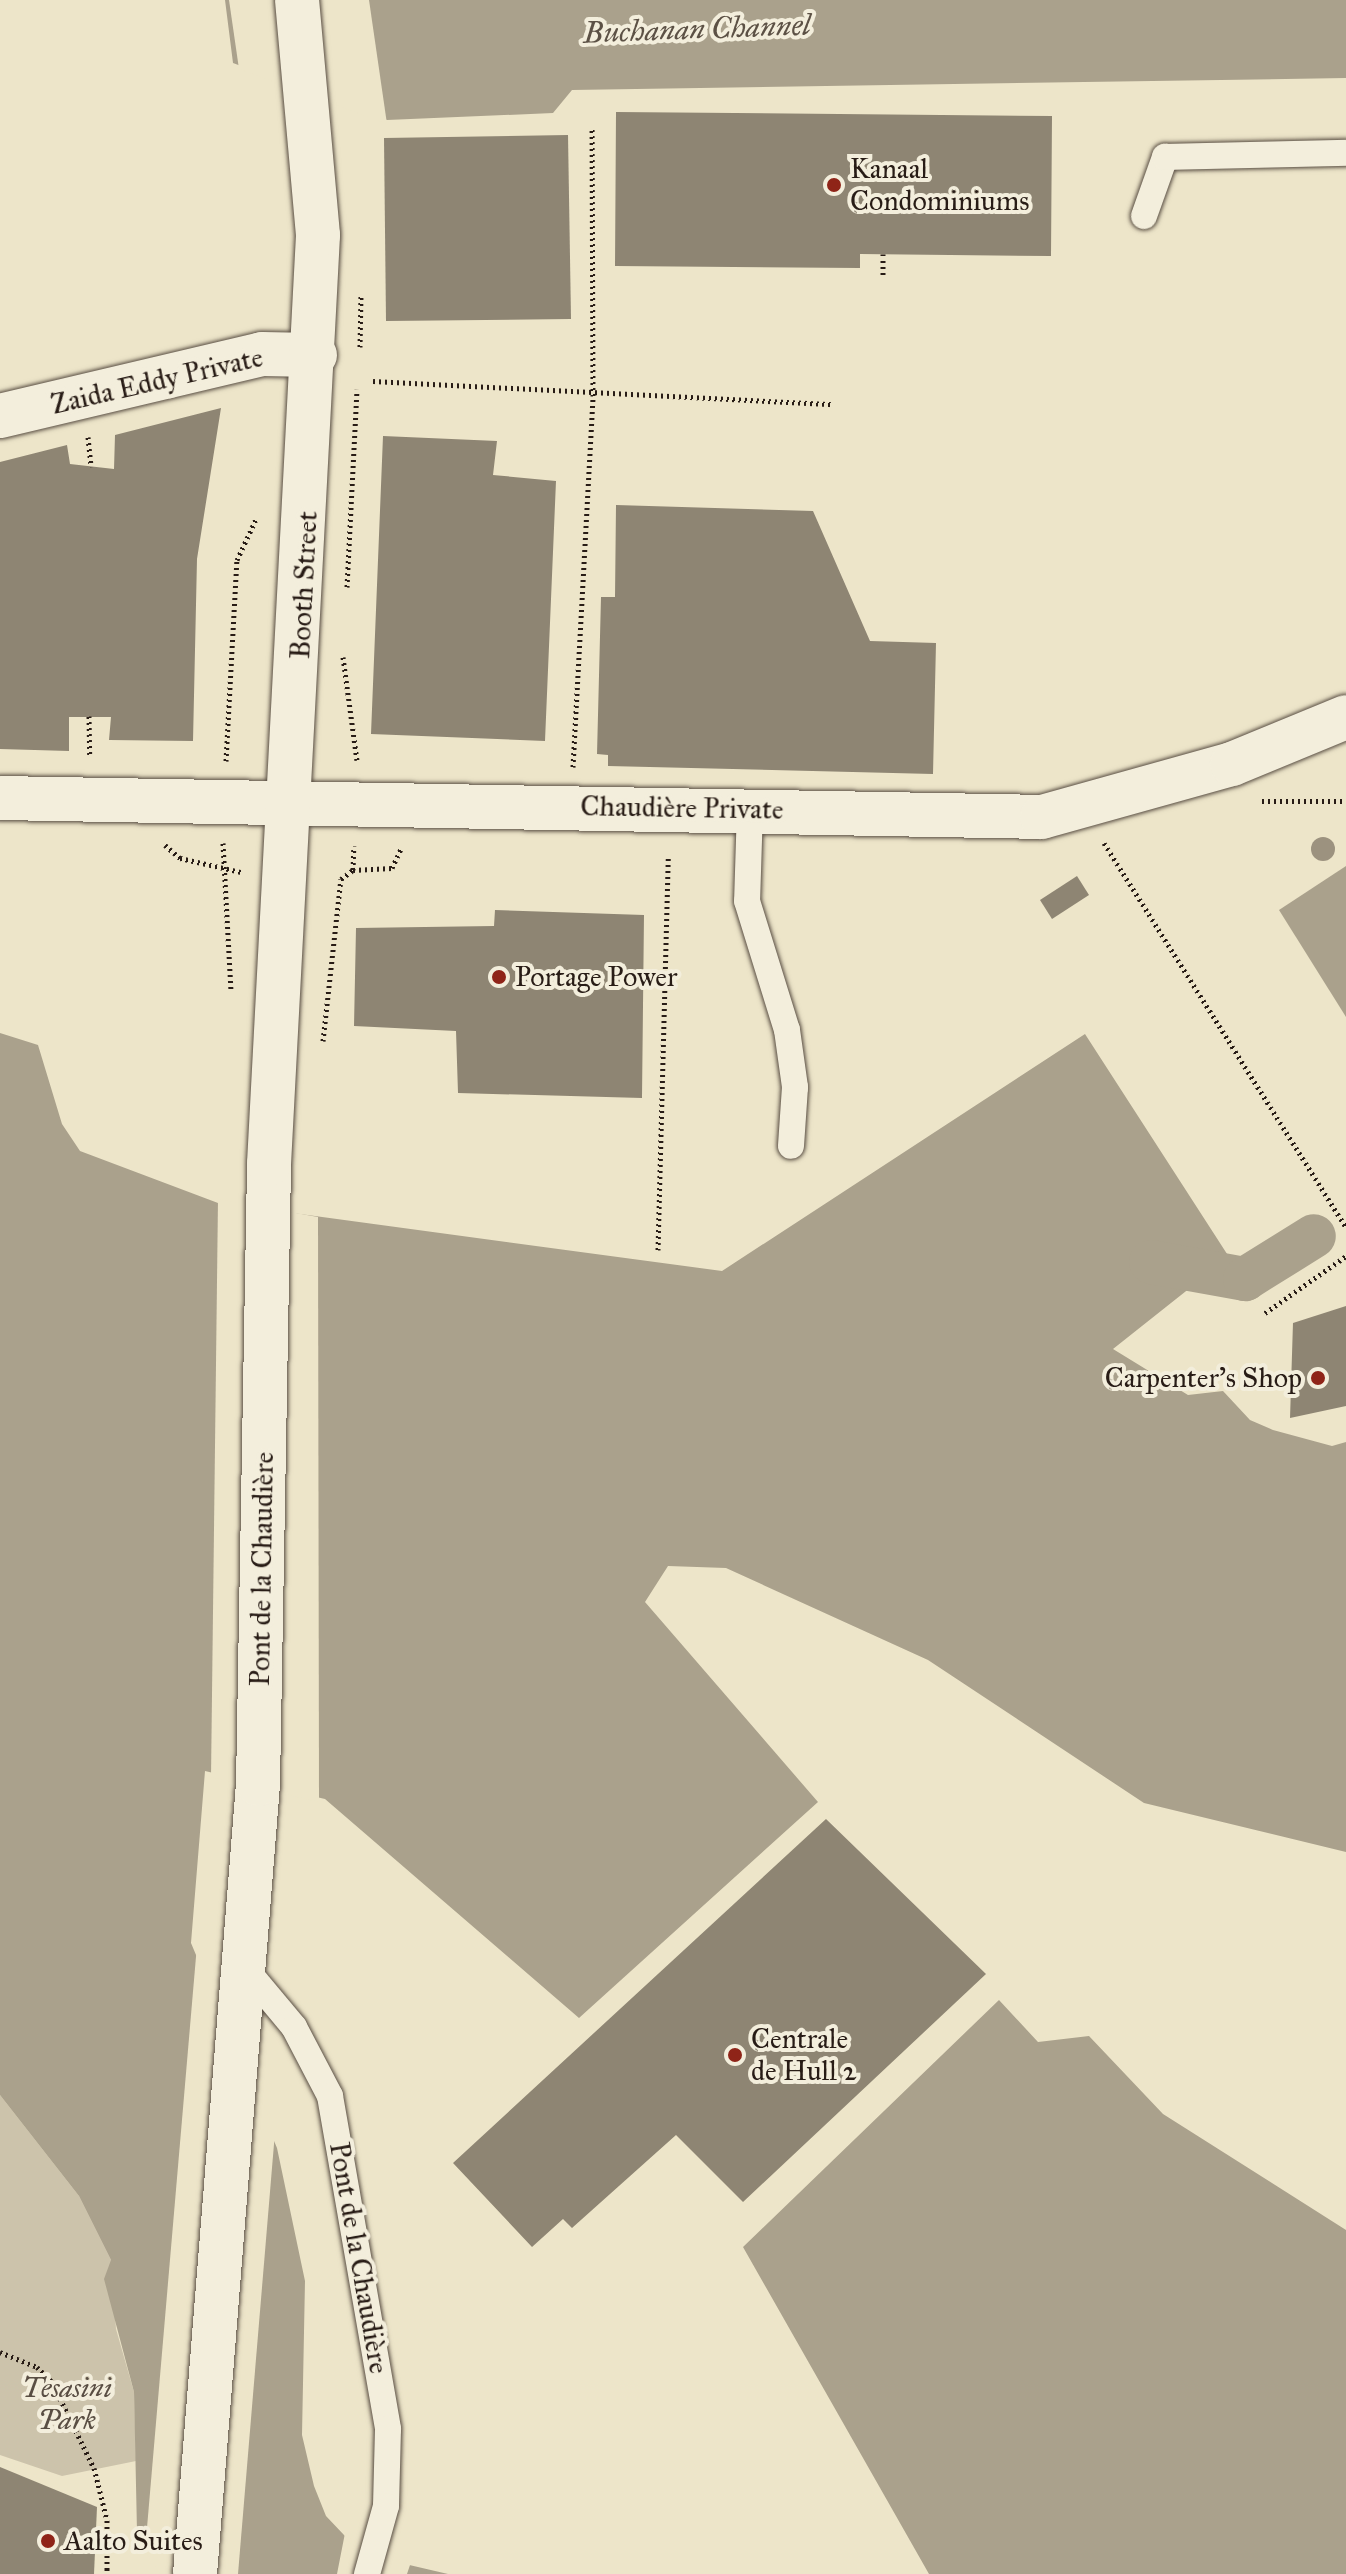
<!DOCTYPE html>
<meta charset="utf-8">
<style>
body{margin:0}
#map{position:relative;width:1346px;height:2574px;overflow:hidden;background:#ede5c9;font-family:"IM FELL Great Primer",serif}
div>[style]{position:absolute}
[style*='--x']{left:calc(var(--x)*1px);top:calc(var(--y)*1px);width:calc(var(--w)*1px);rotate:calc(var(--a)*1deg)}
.green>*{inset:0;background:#ccc3ab}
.water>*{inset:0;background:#aaa18c}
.pier>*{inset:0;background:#ede5c9}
.canal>*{height:44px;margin:-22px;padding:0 22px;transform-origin:22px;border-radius:22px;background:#aaa18c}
.building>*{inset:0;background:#8e8573}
.path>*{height:5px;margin-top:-2.5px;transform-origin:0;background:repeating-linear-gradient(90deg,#281c16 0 2px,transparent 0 6px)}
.roads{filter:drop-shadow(0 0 2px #594e43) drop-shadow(0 0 2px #594e43)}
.service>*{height:26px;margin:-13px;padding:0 13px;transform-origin:13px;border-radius:13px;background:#f3eedc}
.minor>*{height:44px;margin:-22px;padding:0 22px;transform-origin:22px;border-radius:22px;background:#f3eedc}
.secondary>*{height:44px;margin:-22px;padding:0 22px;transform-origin:22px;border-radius:22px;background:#f3eedc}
.trees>*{width:24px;height:24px;margin:-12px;border-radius:50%;background:#9c927f}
.dots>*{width:22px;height:22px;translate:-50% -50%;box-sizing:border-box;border:4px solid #f3eedc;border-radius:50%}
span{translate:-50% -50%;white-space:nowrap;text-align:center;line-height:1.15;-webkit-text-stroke:8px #f3eedc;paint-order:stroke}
.poi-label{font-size:28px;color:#281c16}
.left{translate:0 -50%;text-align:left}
.right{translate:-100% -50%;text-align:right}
.street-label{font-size:28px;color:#281c16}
.park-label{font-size:28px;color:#594e43;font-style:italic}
.water-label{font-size:30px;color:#5c5145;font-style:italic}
</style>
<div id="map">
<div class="green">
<div style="clip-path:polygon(0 2095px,79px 2196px,111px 2260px,116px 2329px,134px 2392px,136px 2461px,62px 2476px,0 2455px)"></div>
</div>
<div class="water">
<div style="clip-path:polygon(225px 0,1346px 0,1346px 78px,572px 90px,553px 113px,387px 120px,233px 63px)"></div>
<div style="clip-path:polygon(1346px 866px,1346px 1017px,1279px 910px)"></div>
<div style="clip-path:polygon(0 1033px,38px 1045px,62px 1124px,80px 1151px,218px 1203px,722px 1271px,1085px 1034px,1229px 1257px,1113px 1349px,1188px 1395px,1223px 1391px,1250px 1420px,1273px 1430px,1332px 1446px,1346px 1442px,1346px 1852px,1144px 1803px,928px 1660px,726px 1568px,668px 1566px,645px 1602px,818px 1802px,579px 2018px,325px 1799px,205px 1771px,191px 1943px,277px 2148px,305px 2281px,302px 2435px,314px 2486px,326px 2516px,362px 2554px,448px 2574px,165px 2574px,137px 2532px,134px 2392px,104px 2279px,111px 2260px,79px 2196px,0 2095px)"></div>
<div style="clip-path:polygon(999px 2000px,1038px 2042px,1089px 2036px,1163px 2114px,1346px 2230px,1346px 2574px,929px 2574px,743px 2247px)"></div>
</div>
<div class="pier">
<div style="clip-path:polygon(229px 0,369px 0,387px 124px,239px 69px)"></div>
<div style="clip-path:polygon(218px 1199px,318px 1217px,319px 1802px,211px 1777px)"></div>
<div style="clip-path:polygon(197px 1945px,275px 2132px,238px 2574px,160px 2574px,145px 2551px)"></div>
<div style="clip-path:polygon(345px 2533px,364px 2550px,411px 2562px,407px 2574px,337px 2574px)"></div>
</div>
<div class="canal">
<div style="--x:1151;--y:1262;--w:96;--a:10.3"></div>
<div style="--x:1245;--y:1279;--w:81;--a:-31.9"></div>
</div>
<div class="building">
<div style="clip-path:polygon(616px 112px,1052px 116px,1051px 256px,860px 254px,860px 268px,615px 266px)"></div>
<div style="clip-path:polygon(568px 135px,571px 319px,386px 321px,384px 138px)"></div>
<div style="clip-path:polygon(221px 408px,197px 559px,193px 741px,109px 740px,111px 717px,69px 717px,69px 751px,0 749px,0 462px,67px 445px,70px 464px,114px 469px,115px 435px)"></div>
<div style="clip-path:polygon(383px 436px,497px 441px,493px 475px,556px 481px,545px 741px,371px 734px)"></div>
<div style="clip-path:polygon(616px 505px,813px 511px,870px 641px,936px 643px,933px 774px,608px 766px,608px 755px,597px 754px,601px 597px,615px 597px)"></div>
<div style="clip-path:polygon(1077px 876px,1089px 895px,1052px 919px,1040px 900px)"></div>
<div style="clip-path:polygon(495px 910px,644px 915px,642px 1098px,458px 1093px,456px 1031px,354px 1026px,356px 928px,494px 926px)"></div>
<div style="clip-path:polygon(1346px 1306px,1346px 1406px,1290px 1418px,1293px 1323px)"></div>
<div style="clip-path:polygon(826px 1819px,986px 1974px,743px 2202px,676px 2135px,572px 2228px,563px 2219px,532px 2247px,453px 2163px)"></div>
<div style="clip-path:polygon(0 2467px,97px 2507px,94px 2574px,0 2574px)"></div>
</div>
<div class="path">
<div style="--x:883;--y:254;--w:21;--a:90"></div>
<div style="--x:360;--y:347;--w:53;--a:-88.9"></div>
<div style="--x:373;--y:381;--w:461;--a:2.9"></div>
<div style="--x:88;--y:437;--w:30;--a:84"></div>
<div style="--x:347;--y:587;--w:198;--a:-87.1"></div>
<div style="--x:343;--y:657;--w:104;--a:82.3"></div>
<div style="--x:89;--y:716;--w:39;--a:89"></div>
<div style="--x:226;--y:761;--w:201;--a:-86.9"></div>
<div style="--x:237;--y:560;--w:47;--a:-65.1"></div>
<div style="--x:573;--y:767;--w:372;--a:-86.9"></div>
<div style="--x:593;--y:396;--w:267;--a:-90.2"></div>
<div style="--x:1262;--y:801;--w:84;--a:0"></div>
<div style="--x:223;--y:843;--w:146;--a:86.9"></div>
<div style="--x:1104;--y:843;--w:455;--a:57.8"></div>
<div style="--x:165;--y:845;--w:20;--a:41"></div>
<div style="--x:180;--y:858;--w:63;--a:12.9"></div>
<div style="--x:353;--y:870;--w:24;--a:-88"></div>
<div style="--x:323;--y:1041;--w:163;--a:-83.7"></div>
<div style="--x:341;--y:879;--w:15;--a:-37"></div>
<div style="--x:353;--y:870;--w:39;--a:-3"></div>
<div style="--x:392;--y:868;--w:21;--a:-65"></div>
<div style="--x:658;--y:1250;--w:395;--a:-88.5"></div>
<div style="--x:1265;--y:1313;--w:99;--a:-35.1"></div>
<div style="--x:0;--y:2352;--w:40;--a:22"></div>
<div style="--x:37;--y:2367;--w:21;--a:45"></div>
<div style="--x:52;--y:2382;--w:96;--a:64"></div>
<div style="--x:94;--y:2468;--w:54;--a:76"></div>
<div style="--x:107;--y:2520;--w:54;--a:90"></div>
</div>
<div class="roads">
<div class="service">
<div style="--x:1144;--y:216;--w:63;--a:-70.4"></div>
<div style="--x:1165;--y:157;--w:181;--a:-1.3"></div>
<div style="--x:750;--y:808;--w:93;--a:91.8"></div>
<div style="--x:747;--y:901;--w:135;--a:72.8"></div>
<div style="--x:787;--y:1030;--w:58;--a:82"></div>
<div style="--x:795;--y:1087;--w:59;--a:93.9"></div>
<div style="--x:244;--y:1967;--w:78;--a:50.2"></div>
<div style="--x:294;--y:2027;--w:78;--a:62.4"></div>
<div style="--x:330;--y:2096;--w:338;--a:80.1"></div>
<div style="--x:388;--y:2429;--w:77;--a:91.5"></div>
<div style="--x:386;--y:2506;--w:71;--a:105.6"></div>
</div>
<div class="minor">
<div style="--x:0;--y:416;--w:269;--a:-13.3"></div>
<div style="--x:262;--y:354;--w:53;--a:1.1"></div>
<div style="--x:0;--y:798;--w:1042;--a:1.04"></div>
<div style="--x:1042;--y:817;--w:197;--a:-15.6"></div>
<div style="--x:1232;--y:764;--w:123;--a:-22.4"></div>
</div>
<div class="secondary">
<div style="--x:195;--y:2574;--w:793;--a:-85.44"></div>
<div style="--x:258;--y:1784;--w:620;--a:-88.98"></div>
<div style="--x:269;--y:1164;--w:930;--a:-86.98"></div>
<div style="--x:318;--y:235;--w:236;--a:-95.1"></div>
</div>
</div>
<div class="trees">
<div style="left:1323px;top:849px"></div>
</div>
<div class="dots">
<div style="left:834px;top:185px;background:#8f2418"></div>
<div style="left:499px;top:977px;background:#8f2418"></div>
<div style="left:1318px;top:1378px;background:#8f2418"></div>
<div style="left:735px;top:2055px;background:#8f2418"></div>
<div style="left:48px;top:2541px;background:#8f2418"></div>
</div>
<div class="poi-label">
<span class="left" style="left:850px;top:185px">Kanaal<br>Condominiums</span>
<span class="left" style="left:515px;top:977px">Portage Power</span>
<span class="right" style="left:1302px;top:1378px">Carpenter's Shop</span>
<span class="left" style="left:751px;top:2055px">Centrale<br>de Hull 2</span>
<span class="left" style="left:64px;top:2541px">Aalto Suites</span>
</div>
<div class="street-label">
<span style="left:157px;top:381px;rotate:-13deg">Zaida Eddy Private</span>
<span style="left:304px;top:585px;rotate:-87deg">Booth Street</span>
<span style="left:682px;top:808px;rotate:1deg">Chaudière Private</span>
<span style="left:262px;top:1569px;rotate:-89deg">Pont de la Chaudière</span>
<span style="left:359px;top:2258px;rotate:80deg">Pont de la Chaudière</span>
</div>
<div class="park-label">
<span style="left:67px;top:2404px">Tesasini<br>Park</span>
</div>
<div class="water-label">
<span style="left:697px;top:29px;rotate:-2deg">Buchanan Channel</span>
</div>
</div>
